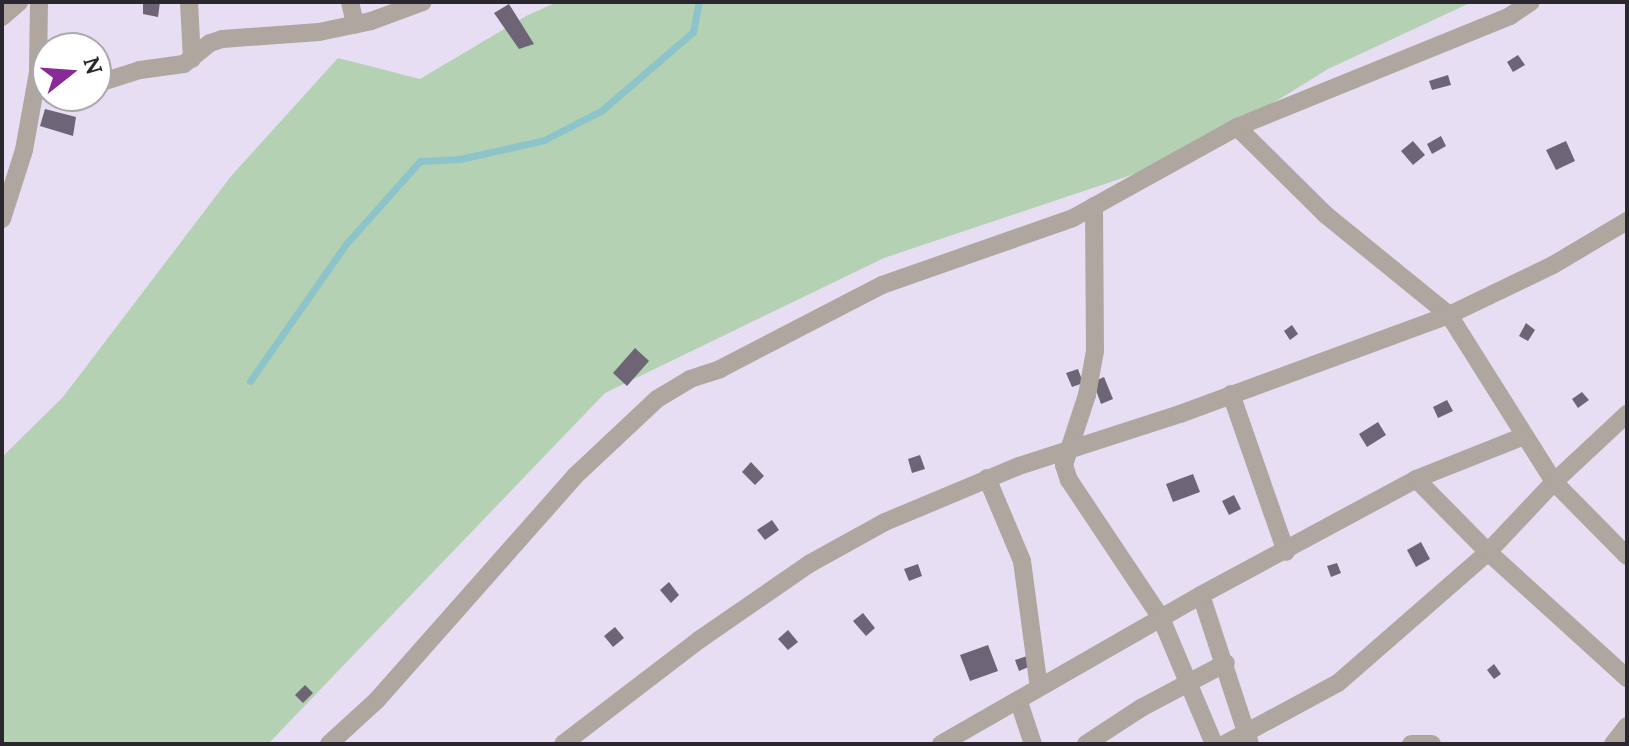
<!DOCTYPE html>
<style>
body{margin:0}
#map{position:relative;width:1629px;height:746px;overflow:hidden;background:#e7def3;font-family:Lora,serif}
div>[style]{position:absolute}
[style*='--x']{left:calc(var(--x)*1px);top:calc(var(--y)*1px);width:calc(var(--w)*1px);rotate:calc(var(--a)*1deg)}
.green>*{inset:0;background:#b5d1b4}
.stream>*{height:7px;margin:-3.5px;padding:0 3.5px;transform-origin:3.5px;border-radius:3.5px;background:#8dc4ca}
.building>*{inset:0;background:#6d6476}
.minor>*{height:18px;margin:-9px;padding:0 9px;transform-origin:9px;border-radius:9px;background:#afa6a0}
span{translate:-50% -50%;white-space:nowrap;text-align:center;line-height:1.15;-webkit-text-stroke:8px #fff;paint-order:stroke}
.frame{position:absolute;inset:0;border:4px solid #2b272f;pointer-events:none}
.north{position:absolute;left:32px;top:32px;width:80px;height:80px;box-sizing:border-box;background:#fff;border:2px solid #aaa9ac;border-radius:50%;rotate:73deg;font-size:22px;font-weight:700;line-height:32px;text-align:center;color:#2b272f}
.north::after{content:'';display:block;margin:auto;width:28px;height:36px;background:#892b96;clip-path:polygon(50% 0,100% 100%,50% 72%,0 100%)}
</style>
<div id="map">
<div class="green">
<div style="clip-path:polygon(557px 2px,1472px 2px,1328px 69px,1188px 156px,884px 258px,605px 393px,268px 744px,2px 744px,2px 457px,63px 397px,232px 175px,338px 58px,420px 79px,526px 16px)"></div>
</div>
<div class="stream">
<div style="--x:250;--y:381;--w:167;--a:-55"></div>
<div style="--x:346;--y:244;--w:111;--a:-48.3"></div>
<div style="--x:420;--y:161;--w:40;--a:-2.9"></div>
<div style="--x:460;--y:159;--w:86;--a:-12.7"></div>
<div style="--x:544;--y:140;--w:64;--a:-27"></div>
<div style="--x:601;--y:111;--w:121;--a:-40.7"></div>
<div style="--x:693;--y:32;--w:31;--a:-79"></div>
</div>
<div class="building">
<div style="clip-path:polygon(160px 2px,158px 17px,143px 14px,143px 4px)"></div>
<div style="clip-path:polygon(509px 4px,534px 44px,519px 49px,494px 13px)"></div>
<div style="clip-path:polygon(1518px 55px,1525px 65px,1513px 72px,1507px 62px)"></div>
<div style="clip-path:polygon(1448px 75px,1451px 85px,1432px 90px,1429px 81px)"></div>
<div style="clip-path:polygon(45px 109px,76px 117px,73px 136px,40px 126px)"></div>
<div style="clip-path:polygon(1441px 136px,1446px 146px,1432px 154px,1427px 144px)"></div>
<div style="clip-path:polygon(1413px 141px,1425px 155px,1413px 165px,1401px 151px)"></div>
<div style="clip-path:polygon(1566px 141px,1575px 161px,1556px 170px,1546px 150px)"></div>
<div style="clip-path:polygon(1526px 323px,1535px 330px,1528px 341px,1519px 336px)"></div>
<div style="clip-path:polygon(1292px 325px,1298px 334px,1290px 340px,1284px 331px)"></div>
<div style="clip-path:polygon(635px 348px,649px 361px,627px 386px,613px 373px)"></div>
<div style="clip-path:polygon(1078px 369px,1083px 383px,1072px 387px,1066px 373px)"></div>
<div style="clip-path:polygon(1104px 377px,1113px 399px,1101px 404px,1093px 382px)"></div>
<div style="clip-path:polygon(1582px 392px,1589px 400px,1578px 408px,1572px 399px)"></div>
<div style="clip-path:polygon(1447px 400px,1453px 411px,1438px 418px,1433px 407px)"></div>
<div style="clip-path:polygon(1378px 422px,1386px 435px,1367px 447px,1359px 434px)"></div>
<div style="clip-path:polygon(920px 455px,925px 469px,912px 473px,908px 459px)"></div>
<div style="clip-path:polygon(751px 462px,764px 476px,755px 485px,742px 472px)"></div>
<div style="clip-path:polygon(1193px 474px,1200px 492px,1173px 502px,1166px 484px)"></div>
<div style="clip-path:polygon(1234px 495px,1241px 509px,1229px 515px,1222px 501px)"></div>
<div style="clip-path:polygon(772px 520px,779px 530px,765px 540px,757px 530px)"></div>
<div style="clip-path:polygon(1421px 542px,1430px 559px,1416px 567px,1407px 550px)"></div>
<div style="clip-path:polygon(1337px 563px,1341px 573px,1331px 577px,1327px 566px)"></div>
<div style="clip-path:polygon(918px 564px,922px 576px,909px 581px,904px 569px)"></div>
<div style="clip-path:polygon(669px 582px,679px 595px,671px 603px,660px 590px)"></div>
<div style="clip-path:polygon(863px 613px,875px 628px,866px 636px,853px 621px)"></div>
<div style="clip-path:polygon(615px 627px,624px 638px,613px 647px,604px 636px)"></div>
<div style="clip-path:polygon(788px 630px,798px 642px,788px 650px,778px 639px)"></div>
<div style="clip-path:polygon(988px 645px,998px 671px,970px 681px,960px 655px)"></div>
<div style="clip-path:polygon(1027px 656px,1031px 666px,1019px 671px,1015px 660px)"></div>
<div style="clip-path:polygon(1494px 664px,1501px 674px,1494px 679px,1487px 670px)"></div>
<div style="clip-path:polygon(305px 685px,313px 693px,303px 703px,295px 695px)"></div>
</div>
<div class="minor">
<div style="--x:189;--y:2;--w:57;--a:87"></div>
<div style="--x:350;--y:2;--w:23;--a:77"></div>
<div style="--x:2;--y:17;--w:23;--a:-41"></div>
<div style="--x:96;--y:84;--w:46;--a:-17.7"></div>
<div style="--x:140;--y:70;--w:44;--a:-7.8"></div>
<div style="--x:184;--y:64;--w:33;--a:-39"></div>
<div style="--x:210;--y:43;--w:13;--a:-18"></div>
<div style="--x:222;--y:39;--w:97;--a:-4.1"></div>
<div style="--x:319;--y:32;--w:53;--a:-11.9"></div>
<div style="--x:371;--y:21;--w:55;--a:-20.1"></div>
<div style="--x:1237;--y:127;--w:125;--a:44.7"></div>
<div style="--x:1326;--y:215;--w:159;--a:39.1"></div>
<div style="--x:1449;--y:315;--w:197;--a:57.8"></div>
<div style="--x:1554;--y:482;--w:104;--a:45.4"></div>
<div style="--x:1094;--y:206;--w:145;--a:89.6"></div>
<div style="--x:1095;--y:351;--w:45;--a:100.3"></div>
<div style="--x:1087;--y:395;--w:74;--a:108.2"></div>
<div style="--x:1064;--y:465;--w:16;--a:72"></div>
<div style="--x:1069;--y:480;--w:166;--a:56.3"></div>
<div style="--x:1161;--y:618;--w:137;--a:67.2"></div>
<div style="--x:2;--y:219;--w:72;--a:-72.3"></div>
<div style="--x:24;--y:150;--w:79;--a:-79.8"></div>
<div style="--x:38;--y:72;--w:70;--a:-89.2"></div>
<div style="--x:1231;--y:394;--w:167;--a:70.8"></div>
<div style="--x:987;--y:478;--w:90;--a:67.1"></div>
<div style="--x:1022;--y:561;--w:128;--a:82.4"></div>
<div style="--x:1416;--y:479;--w:103;--a:45.4"></div>
<div style="--x:1488;--y:552;--w:188;--a:42.2"></div>
<div style="--x:1201;--y:595;--w:157;--a:71.8"></div>
<div style="--x:1019;--y:702;--w:44;--a:71.6"></div>
<div style="--x:329;--y:744;--w:65;--a:-42.5"></div>
<div style="--x:377;--y:700;--w:299;--a:-48.5"></div>
<div style="--x:575;--y:476;--w:112;--a:-43.2"></div>
<div style="--x:657;--y:399;--w:39;--a:-31"></div>
<div style="--x:690;--y:379;--w:32;--a:-18"></div>
<div style="--x:720;--y:369;--w:182;--a:-27.4"></div>
<div style="--x:882;--y:285;--w:202;--a:-19.3"></div>
<div style="--x:1073;--y:218;--w:188;--a:-29"></div>
<div style="--x:1237;--y:127;--w:295;--a:-22.1"></div>
<div style="--x:1510;--y:16;--w:25;--a:-34"></div>
<div style="--x:563;--y:744;--w:171;--a:-37.4"></div>
<div style="--x:699;--y:640;--w:134;--a:-34.6"></div>
<div style="--x:809;--y:564;--w:87;--a:-28.9"></div>
<div style="--x:885;--y:522;--w:145;--a:-22.7"></div>
<div style="--x:1019;--y:466;--w:169;--a:-17.9"></div>
<div style="--x:1180;--y:414;--w:287;--a:-20.2"></div>
<div style="--x:1449;--y:315;--w:115;--a:-25.7"></div>
<div style="--x:1553;--y:265;--w:86;--a:-30.7"></div>
<div style="--x:941;--y:744;--w:300;--a:-29.8"></div>
<div style="--x:1201;--y:595;--w:244;--a:-28.3"></div>
<div style="--x:1416;--y:479;--w:116;--a:-21.7"></div>
<div style="--x:1086;--y:744;--w:66;--a:-33.2"></div>
<div style="--x:1141;--y:708;--w:96;--a:-27.9"></div>
<div style="--x:1225;--y:744;--w:128;--a:-28.4"></div>
<div style="--x:1338;--y:683;--w:199;--a:-41.1"></div>
<div style="--x:1488;--y:552;--w:96;--a:-46.7"></div>
<div style="--x:1554;--y:482;--w:100;--a:-43"></div>
<div style="--x:1411;--y:744;--w:21;--a:0"></div>
<div style="--x:1613;--y:744;--w:23;--a:-52"></div>
</div>
<div class="frame"></div>
<div class="north">N</div>
</div>
